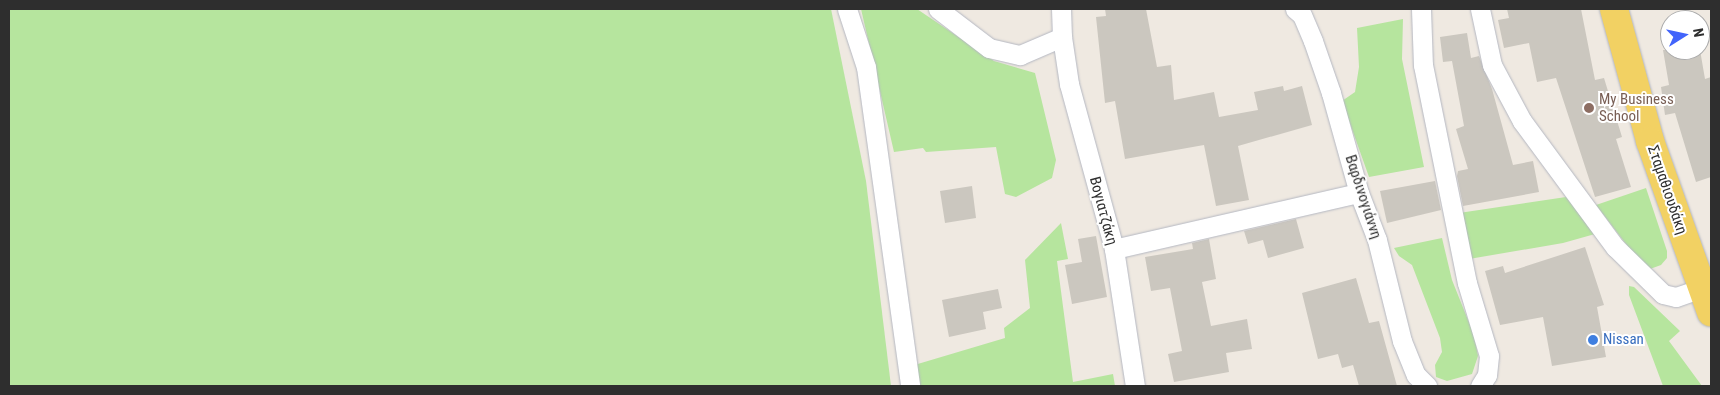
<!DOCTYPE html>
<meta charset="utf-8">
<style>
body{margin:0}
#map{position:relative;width:1720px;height:395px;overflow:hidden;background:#efe9e1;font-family:"Roboto Condensed",sans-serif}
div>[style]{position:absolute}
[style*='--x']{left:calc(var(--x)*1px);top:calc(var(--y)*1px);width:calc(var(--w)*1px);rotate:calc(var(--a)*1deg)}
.green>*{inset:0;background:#b6e59e}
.building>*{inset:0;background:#cbc7bf}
.roads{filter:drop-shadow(0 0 1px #b4b7c1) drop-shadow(0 0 1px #b4b7c1)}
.minor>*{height:19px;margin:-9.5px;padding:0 9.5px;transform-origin:9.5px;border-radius:9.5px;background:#fff}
.primary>*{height:28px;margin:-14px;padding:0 14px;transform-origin:14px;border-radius:14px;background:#f2d163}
.dots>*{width:14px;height:14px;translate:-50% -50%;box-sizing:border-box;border:2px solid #fff;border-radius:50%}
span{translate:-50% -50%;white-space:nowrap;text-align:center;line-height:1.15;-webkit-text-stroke:4px #fff;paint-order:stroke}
.education-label{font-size:15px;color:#785e54}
.left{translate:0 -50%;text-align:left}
.street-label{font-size:15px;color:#2e2e2e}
.shop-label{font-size:15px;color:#366cbe}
.frame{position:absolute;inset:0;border:10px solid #2e2e2e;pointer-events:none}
.north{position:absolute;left:1660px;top:10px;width:50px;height:50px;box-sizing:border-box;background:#fff;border:1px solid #ababab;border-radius:50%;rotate:80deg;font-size:14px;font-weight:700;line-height:20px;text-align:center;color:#2e2e2e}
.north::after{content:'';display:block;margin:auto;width:18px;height:22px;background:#4264fb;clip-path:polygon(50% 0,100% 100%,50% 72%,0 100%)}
</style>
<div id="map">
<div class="green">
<div style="clip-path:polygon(9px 9px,831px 9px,866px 181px,891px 386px,9px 386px)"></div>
<div style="clip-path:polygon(861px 9px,917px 9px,994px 61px,1035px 73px,1056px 160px,1052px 178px,1016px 197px,1005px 194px,996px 147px,926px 152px,923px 148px,894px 152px)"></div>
<div style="clip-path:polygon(1403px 19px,1402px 59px,1424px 167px,1369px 177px,1342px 101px,1355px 92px,1359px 67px,1357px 28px)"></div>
<div style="clip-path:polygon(1646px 188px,1667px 251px,1667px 258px,1661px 265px,1650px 269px,1636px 257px,1596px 205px)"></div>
<div style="clip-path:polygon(1566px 197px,1595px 234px,1563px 243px,1469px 259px,1459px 213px)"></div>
<div style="clip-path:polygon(1061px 223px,1068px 259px,1057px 261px,1073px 382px,1113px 374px,1115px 386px,915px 386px,911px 366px,1005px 338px,1004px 328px,1030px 308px,1025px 260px)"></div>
<div style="clip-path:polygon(1442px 238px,1452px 280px,1474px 335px,1478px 356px,1472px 374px,1447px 381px,1436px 377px,1435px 365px,1442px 352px,1440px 338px,1412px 265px,1399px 256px,1394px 248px)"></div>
<div style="clip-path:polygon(1629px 286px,1634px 287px,1680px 331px,1669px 341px,1702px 386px,1663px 386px,1629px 295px)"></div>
</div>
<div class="building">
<div style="clip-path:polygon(1105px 9px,1146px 9px,1157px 67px,1171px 65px,1174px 100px,1214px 92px,1219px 117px,1258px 110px,1254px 92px,1283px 86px,1284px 91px,1302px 86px,1312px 125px,1238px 146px,1249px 200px,1216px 206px,1204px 145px,1125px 159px,1115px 101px,1105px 103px,1096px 17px,1106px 16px)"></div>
<div style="clip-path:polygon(1507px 9px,1581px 9px,1595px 80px,1604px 78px,1622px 137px,1616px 139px,1631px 187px,1595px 197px,1556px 78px,1537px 82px,1529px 43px,1504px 48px,1498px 20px,1509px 18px)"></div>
<div style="clip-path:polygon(1467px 33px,1471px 58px,1479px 56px,1492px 89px,1513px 165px,1533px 161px,1539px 192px,1463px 206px,1457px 176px,1458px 171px,1468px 169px,1456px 129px,1464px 126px,1452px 61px,1443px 62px,1440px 37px)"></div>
<div style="clip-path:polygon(1663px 50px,1700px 50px,1705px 79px,1711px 77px,1711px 177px,1696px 182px,1675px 113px,1665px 115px,1661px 87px,1669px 85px)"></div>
<div style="clip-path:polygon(1435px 181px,1441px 210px,1387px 223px,1380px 191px)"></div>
<div style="clip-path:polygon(972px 186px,976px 218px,945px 223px,940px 191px)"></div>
<div style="clip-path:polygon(1296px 219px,1304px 248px,1268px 258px,1263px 240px,1248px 244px,1244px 231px)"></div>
<div style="clip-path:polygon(1096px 236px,1107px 297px,1072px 304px,1065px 265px,1082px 262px,1078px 239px)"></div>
<div style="clip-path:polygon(1209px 239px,1216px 279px,1202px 282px,1211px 326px,1247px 319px,1252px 349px,1226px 353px,1229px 372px,1174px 382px,1168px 354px,1182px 351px,1170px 288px,1151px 291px,1145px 257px,1193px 249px,1192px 243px)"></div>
<div style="clip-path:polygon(1585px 247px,1604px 305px,1597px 307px,1606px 357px,1552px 366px,1543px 317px,1500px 325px,1485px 271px,1503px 266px,1505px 273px)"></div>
<div style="clip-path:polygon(1356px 278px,1369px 323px,1379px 321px,1397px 386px,1359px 386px,1353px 365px,1342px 368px,1338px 354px,1318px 359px,1302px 293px)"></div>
<div style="clip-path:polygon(998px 289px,1002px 308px,983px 312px,986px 329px,949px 337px,942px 300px)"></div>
</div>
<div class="roads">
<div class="minor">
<div style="--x:847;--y:9;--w:61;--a:71.9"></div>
<div style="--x:866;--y:67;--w:322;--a:82.1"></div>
<div style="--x:938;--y:9;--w:64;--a:37.4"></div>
<div style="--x:989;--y:48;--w:32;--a:13"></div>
<div style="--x:1020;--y:55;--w:46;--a:-23.2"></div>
<div style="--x:1062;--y:37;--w:28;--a:-92"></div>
<div style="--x:1295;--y:9;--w:9;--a:41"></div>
<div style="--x:1302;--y:15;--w:28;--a:67"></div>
<div style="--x:1313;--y:41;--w:55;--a:70.9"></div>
<div style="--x:1331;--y:93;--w:104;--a:74.4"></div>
<div style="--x:1359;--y:193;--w:50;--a:69"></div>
<div style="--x:1377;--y:240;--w:104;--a:76.1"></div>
<div style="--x:1402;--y:341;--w:37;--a:68"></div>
<div style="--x:1416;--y:375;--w:16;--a:45"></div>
<div style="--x:1421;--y:9;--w:56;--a:88"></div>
<div style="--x:1423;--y:65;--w:222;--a:78.6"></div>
<div style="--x:1467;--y:283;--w:76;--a:73.2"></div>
<div style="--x:1489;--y:356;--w:19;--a:96"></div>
<div style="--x:1487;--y:375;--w:13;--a:122"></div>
<div style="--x:1480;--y:9;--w:57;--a:77.9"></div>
<div style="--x:1492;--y:65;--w:64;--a:61.8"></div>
<div style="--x:1522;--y:121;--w:157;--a:53.6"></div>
<div style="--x:1615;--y:247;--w:67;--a:44.4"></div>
<div style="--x:1663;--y:294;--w:13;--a:13"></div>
<div style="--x:1676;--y:297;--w:28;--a:-19"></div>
<div style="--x:1062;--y:37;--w:48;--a:81.5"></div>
<div style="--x:1069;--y:84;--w:171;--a:74.7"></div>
<div style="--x:1114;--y:249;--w:139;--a:81.3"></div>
<div style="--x:1114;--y:249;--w:251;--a:-12.9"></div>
</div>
<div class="primary">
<div style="--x:1614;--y:9;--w:137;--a:74.7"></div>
<div style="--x:1650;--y:141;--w:182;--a:70.4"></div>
</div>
</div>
<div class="dots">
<div style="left:1589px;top:108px;background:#8d6e63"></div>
<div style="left:1593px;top:340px;background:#3f7fe0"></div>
</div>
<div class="education-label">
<span class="left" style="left:1599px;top:108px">My Business<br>School</span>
</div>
<div class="street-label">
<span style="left:1667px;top:190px;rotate:71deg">Σταμαθιουδάκη</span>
<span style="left:1363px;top:197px;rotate:72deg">Βαρδινογιάννη</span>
<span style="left:1103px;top:211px;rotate:75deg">Βογιατζάκη</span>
</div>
<div class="shop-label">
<span class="left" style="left:1603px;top:340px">Nissan</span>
</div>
<div class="frame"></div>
<div class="north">N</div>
</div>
